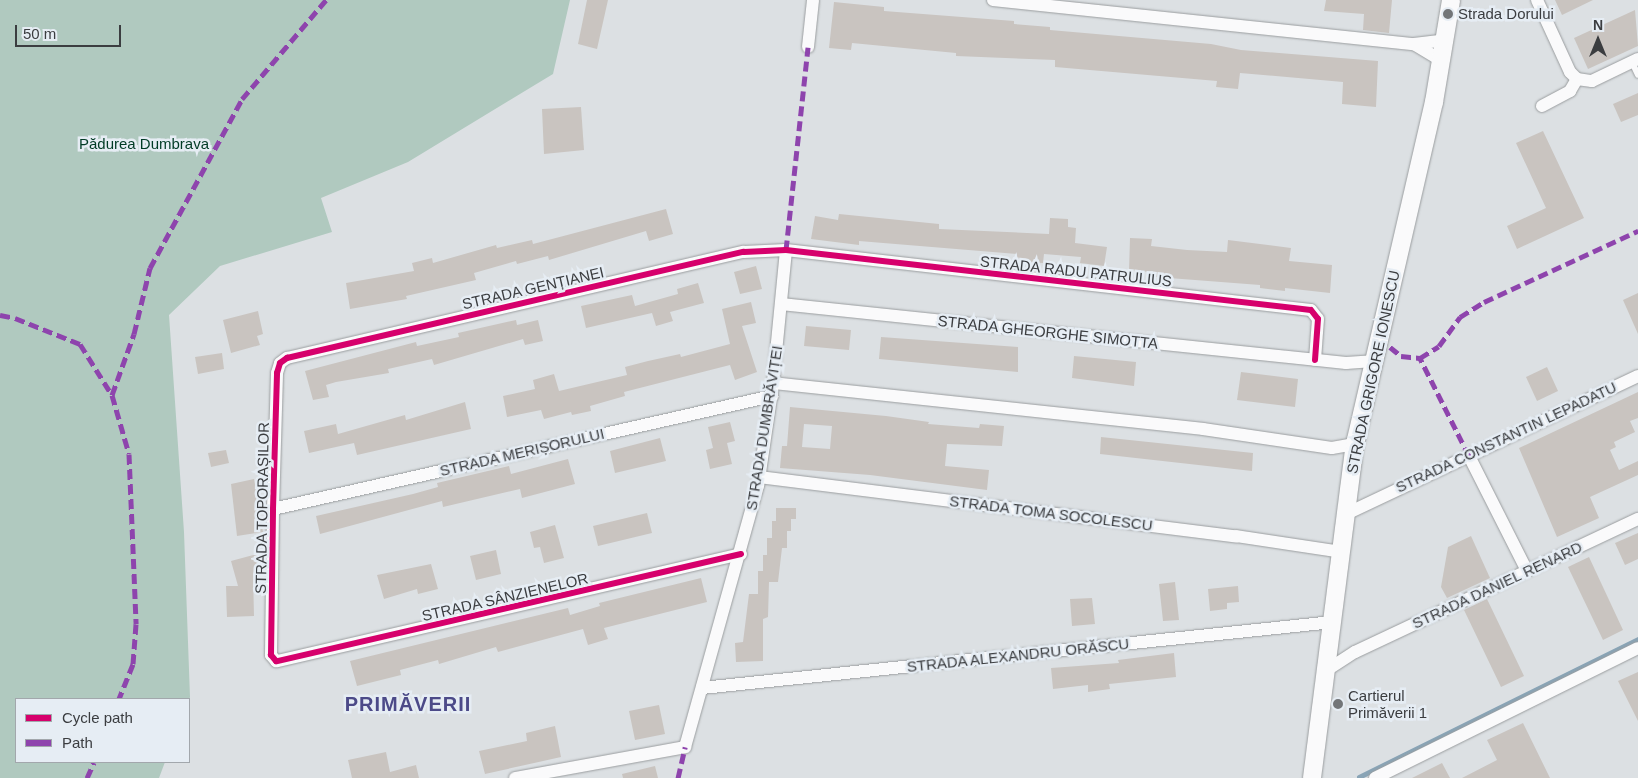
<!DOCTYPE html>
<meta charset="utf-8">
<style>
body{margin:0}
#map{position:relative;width:1638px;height:778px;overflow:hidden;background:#dce0e3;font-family:Arial,sans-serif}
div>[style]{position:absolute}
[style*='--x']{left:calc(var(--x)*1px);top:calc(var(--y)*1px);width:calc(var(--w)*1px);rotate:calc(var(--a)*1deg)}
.forest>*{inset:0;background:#b0c9bf}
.stream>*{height:4.5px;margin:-2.25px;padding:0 2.25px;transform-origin:2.25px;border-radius:2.25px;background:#89a4b6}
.building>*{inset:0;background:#c9c4c0}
.roads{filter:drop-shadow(0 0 1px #9a9d9f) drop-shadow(0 0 1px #9a9d9f)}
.service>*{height:6px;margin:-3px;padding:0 3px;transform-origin:3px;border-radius:3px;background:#fafafb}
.minor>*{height:12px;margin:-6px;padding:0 6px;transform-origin:6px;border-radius:6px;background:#fafafb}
.secondary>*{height:18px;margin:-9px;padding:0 9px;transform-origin:9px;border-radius:9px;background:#fafafb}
.quiet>*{height:5px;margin-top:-2.5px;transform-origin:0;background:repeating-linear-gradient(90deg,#8e44ad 0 10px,transparent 0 15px)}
.cycleway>*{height:6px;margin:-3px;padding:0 3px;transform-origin:3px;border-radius:3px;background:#d6006c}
.dots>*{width:14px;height:14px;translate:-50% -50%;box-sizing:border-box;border:2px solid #e6edf4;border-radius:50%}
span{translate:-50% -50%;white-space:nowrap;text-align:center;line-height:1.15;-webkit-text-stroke:5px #e6edf4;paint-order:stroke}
.poi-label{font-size:15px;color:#3b3d40}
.left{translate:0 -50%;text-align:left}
.park-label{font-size:15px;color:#003b25}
.street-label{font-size:15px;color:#3b3d40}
.district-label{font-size:20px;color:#4c4a88;font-weight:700;letter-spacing:1px}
.legend{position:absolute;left:15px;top:698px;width:175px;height:65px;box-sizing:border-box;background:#e6edf4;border:1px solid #a2a7ac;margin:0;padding:6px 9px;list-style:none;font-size:15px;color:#3b3d40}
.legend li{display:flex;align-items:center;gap:10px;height:25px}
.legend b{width:25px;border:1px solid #a2a7ac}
.north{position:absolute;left:1573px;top:15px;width:50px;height:50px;-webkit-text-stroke:4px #e6edf4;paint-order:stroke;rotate:0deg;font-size:14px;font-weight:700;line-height:20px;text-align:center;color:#3b3d40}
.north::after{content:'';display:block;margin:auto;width:18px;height:22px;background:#3b3d40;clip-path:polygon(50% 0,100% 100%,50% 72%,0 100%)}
.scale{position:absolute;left:15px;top:25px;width:106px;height:22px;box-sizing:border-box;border:2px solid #3b3d40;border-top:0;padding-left:6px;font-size:15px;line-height:18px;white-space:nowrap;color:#3b3d40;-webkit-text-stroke:4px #e6edf4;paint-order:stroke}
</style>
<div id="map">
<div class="forest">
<div style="clip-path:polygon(0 0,570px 0,553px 74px,408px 162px,321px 198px,332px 232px,220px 266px,169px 315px,184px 532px,190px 697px,189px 700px,16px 699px,16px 762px,165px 762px,159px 778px,0 778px)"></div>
</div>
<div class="stream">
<div style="--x:1359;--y:777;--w:311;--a:-26.3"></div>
</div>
<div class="building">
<div style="clip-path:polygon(587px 0,608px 0,597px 49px,578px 44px)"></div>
<div style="clip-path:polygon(1326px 0,1392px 0,1389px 33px,1363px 30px,1364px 14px,1324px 11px)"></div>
<div style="clip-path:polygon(1555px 0,1593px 0,1562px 15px)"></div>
<div style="clip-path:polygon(834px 2px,884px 7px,884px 11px,1014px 21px,1014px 24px,1050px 27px,1050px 30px,1211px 44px,1241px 50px,1378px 61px,1376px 107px,1342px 104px,1343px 82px,1240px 73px,1238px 89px,1216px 87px,1217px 81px,1055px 67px,1055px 60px,956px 56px,956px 53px,852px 43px,851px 50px,829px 48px)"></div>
<div style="clip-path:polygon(1635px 10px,1638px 46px,1588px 69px,1574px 38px)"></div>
<div style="clip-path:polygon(1638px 93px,1638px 115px,1621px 122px,1613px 104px)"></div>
<div style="clip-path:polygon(581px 107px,584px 150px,544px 154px,542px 109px)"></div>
<div style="clip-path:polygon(1543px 131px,1584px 218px,1517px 249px,1507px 226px,1546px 208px,1516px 143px)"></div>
<div style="clip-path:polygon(666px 209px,673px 234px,649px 241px,646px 231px,549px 260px,548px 256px,517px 264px,516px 261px,474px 273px,476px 280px,406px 296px,407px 299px,350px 309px,346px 283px,414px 271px,412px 263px,432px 258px,433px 263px,496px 245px,497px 248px,532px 240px,533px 244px)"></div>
<div style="clip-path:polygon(839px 214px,939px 224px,939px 229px,1049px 234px,1050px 218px,1068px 219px,1068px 227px,1076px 228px,1075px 243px,1107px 247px,1104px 266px,1080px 263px,1081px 257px,1044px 254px,1043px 263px,1017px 262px,1017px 254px,859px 241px,859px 245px,811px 239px,815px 216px,838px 220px)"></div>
<div style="clip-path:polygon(1130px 238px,1152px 239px,1151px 246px,1187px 250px,1227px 252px,1228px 240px,1291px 248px,1289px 261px,1332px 265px,1330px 293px,1285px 288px,1285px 291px,1260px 288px,1260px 285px,1156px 277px,1156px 272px,1129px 271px)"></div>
<div style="clip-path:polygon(756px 266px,762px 289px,740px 294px,734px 272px)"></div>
<div style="clip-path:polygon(698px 283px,704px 303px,670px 312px,673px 321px,656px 326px,652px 313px,586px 328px,581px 306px,632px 295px,635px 306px,678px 294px,677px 289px)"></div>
<div style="clip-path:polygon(1638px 293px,1638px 334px,1623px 300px)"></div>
<div style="clip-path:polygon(751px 302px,756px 323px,742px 326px,757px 372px,735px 380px,730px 365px,624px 392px,625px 396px,590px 406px,591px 411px,572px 415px,571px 412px,544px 419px,541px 410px,507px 417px,503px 396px,535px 389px,533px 380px,554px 374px,559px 391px,627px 375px,625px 367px,648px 361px,680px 354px,681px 357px,730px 344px,722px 309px)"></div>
<div style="clip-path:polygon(258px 311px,263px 334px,257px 336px,260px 345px,231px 353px,223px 320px)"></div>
<div style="clip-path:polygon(516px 320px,517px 325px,538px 320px,543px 341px,525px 345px,523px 339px,434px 365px,432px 359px,388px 369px,389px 373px,336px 382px,326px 385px,329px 397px,313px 400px,305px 371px,416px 342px,417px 346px,459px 337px,458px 333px)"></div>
<div style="clip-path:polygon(806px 326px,851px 330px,849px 350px,804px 346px)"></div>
<div style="clip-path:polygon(881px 337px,1018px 347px,1018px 372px,879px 359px)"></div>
<div style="clip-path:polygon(222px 353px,224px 369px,198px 374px,195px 357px)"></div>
<div style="clip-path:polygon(1074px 356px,1136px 362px,1134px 386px,1072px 378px)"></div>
<div style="clip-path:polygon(1547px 367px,1558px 391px,1537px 401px,1526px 377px)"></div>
<div style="clip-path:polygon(1241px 372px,1298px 379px,1295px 407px,1237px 400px)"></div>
<div style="clip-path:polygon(1638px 392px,1638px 418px,1630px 421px,1635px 432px,1614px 442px,1616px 447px,1610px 450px,1619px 470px,1638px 461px,1638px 475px,1590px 497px,1599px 518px,1557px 537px,1519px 448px)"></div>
<div style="clip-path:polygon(465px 402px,471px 429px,357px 455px,354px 443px,309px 453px,304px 431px,336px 424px,338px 434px,405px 415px,406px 420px)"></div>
<div style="clip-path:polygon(evenodd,790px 407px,886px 416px,929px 422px,928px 424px,979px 428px,980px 424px,1004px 426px,1002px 446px,947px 444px,945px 466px,989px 470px,987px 490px,870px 475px,780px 468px,782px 446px,787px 446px,790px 407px,804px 424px,832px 426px,830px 449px,802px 447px,804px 424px)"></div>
<div style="clip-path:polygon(730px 422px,735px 441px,727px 443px,732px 464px,710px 469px,706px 450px,713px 448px,708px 427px)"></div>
<div style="clip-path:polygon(1101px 437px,1253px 453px,1252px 471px,1100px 454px)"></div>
<div style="clip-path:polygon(660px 438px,666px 461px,615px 473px,610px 451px)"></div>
<div style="clip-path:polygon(226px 450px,229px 463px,211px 467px,208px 453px)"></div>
<div style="clip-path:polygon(568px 459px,575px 484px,522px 498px,520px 489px,443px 507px,442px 501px,320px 534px,316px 516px,413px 494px,438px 487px,437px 483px,509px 466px,511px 474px)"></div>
<div style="clip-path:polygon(254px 479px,263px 532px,237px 536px,231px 484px)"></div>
<div style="clip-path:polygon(776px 508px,796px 508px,796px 519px,791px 519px,791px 531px,787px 531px,787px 548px,782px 548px,778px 582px,769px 582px,768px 617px,763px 619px,763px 661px,736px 662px,735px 643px,743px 642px,749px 594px,758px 594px,758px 571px,763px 571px,763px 555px,767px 555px,767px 538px,772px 538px,772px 521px,776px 521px)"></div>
<div style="clip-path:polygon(647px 513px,652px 533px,598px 546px,593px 526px)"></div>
<div style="clip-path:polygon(555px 525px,564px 558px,544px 563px,540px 547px,534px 548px,530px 532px)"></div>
<div style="clip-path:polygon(1638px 533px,1638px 559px,1625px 565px,1615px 543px)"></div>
<div style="clip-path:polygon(1471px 536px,1490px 578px,1447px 598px,1441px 587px,1448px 547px)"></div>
<div style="clip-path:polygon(496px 550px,501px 574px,476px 580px,470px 556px)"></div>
<div style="clip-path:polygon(257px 554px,262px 571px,253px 574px,254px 616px,227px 617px,226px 586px,238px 586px,231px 561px)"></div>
<div style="clip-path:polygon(1589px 557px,1623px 630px,1603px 640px,1568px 567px)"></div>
<div style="clip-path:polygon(431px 564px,438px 589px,418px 594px,417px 589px,384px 599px,377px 575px)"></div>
<div style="clip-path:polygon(701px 578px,707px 602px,604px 628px,608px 639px,588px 645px,583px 629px,498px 652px,496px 647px,439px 664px,438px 660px,400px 670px,401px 675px,357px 686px,350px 661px,568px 608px,570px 615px,600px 606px,599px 603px)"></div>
<div style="clip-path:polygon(1175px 582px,1179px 620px,1163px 621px,1159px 584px)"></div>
<div style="clip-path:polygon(1238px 586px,1239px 602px,1227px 603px,1227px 609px,1210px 611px,1208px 589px)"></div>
<div style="clip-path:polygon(1092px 598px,1095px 624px,1072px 626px,1070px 599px)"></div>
<div style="clip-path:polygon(1487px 599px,1524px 676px,1501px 687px,1464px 610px)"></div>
<div style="clip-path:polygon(1174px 653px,1176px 677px,1109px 684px,1110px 689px,1088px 692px,1088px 685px,1053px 689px,1051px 668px,1119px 663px,1118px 660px)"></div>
<div style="clip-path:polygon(1638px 672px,1638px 721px,1618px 681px)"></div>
<div style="clip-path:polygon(659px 705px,665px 734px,635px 740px,629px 711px)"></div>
<div style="clip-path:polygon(1523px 723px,1550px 778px,1462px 778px,1497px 760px,1487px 740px)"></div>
<div style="clip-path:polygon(555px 726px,561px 757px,485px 774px,479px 751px,527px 741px,526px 733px)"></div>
<div style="clip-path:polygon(386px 752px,390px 772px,416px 765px,419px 778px,352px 778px,348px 760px)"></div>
<div style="clip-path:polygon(1442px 763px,1450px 778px,1412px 778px)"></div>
<div style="clip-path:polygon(655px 766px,658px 778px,623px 778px,622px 774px)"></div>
</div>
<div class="roads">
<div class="service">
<div style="--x:1632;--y:62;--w:14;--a:65"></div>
</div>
<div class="minor">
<div style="--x:993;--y:0;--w:423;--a:6"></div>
<div style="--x:1414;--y:44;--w:32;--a:-7"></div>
<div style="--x:1537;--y:0;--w:79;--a:65.4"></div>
<div style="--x:1570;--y:72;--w:10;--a:45"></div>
<div style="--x:1577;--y:79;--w:15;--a:8"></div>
<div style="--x:1592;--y:81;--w:51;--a:-25.6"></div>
<div style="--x:1414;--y:44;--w:33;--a:31"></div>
<div style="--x:808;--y:47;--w:47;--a:-83.9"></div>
<div style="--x:1542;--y:106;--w:32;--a:-28"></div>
<div style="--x:1570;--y:91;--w:14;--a:-60"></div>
<div style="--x:781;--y:304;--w:568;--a:5.96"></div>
<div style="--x:1346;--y:363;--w:27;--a:-4"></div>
<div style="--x:773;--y:383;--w:432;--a:6.1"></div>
<div style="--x:1203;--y:429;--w:130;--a:8.4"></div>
<div style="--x:1332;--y:448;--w:23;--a:-10"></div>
<div style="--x:1469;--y:456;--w:129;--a:63.2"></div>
<div style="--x:759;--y:477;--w:481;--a:7.1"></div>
<div style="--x:1236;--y:536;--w:107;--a:8.6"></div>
<div style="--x:273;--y:509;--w:512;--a:-12.76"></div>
<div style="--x:1346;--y:514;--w:323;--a:-25.3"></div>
<div style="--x:741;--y:554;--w:477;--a:167"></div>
<div style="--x:276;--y:661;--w:8;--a:-130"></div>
<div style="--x:271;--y:655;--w:146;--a:-89.2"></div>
<div style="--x:273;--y:509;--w:136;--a:-88.3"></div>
<div style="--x:277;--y:373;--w:10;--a:-73"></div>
<div style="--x:280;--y:363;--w:9;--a:-36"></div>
<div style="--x:287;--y:358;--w:469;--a:-13.1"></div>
<div style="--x:744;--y:252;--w:42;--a:-2.7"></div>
<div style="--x:786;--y:250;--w:528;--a:6.52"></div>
<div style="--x:1311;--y:310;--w:11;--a:52"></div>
<div style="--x:1318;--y:319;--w:41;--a:94.2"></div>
<div style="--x:1327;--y:670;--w:33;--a:-33"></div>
<div style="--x:1355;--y:652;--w:313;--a:-25.2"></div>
<div style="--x:702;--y:688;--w:634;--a:-5.97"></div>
<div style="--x:515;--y:778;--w:173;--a:-10.3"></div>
<div style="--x:685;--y:747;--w:271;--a:-74.4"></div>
<div style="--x:758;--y:486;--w:104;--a:-81.7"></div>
<div style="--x:773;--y:383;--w:134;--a:-84.4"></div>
<div style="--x:1375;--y:778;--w:293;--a:-26.3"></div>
</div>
<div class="secondary">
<div style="--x:1312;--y:778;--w:337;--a:-82.7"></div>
<div style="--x:1355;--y:444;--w:351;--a:-77"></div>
<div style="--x:1434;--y:102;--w:103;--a:-80.5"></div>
</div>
</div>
<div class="quiet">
<div style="--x:786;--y:250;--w:204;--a:-83.8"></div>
<div style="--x:0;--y:315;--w:15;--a:11"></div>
<div style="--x:15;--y:318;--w:70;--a:21.8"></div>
<div style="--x:80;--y:344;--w:60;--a:57.9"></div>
<div style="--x:112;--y:395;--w:61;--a:73.9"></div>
<div style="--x:129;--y:454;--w:170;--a:87.6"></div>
<div style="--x:136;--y:624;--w:40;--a:94.3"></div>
<div style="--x:133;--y:664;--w:38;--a:112"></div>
<div style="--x:1390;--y:347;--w:14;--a:39"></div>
<div style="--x:1401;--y:356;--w:19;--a:6"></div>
<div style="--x:112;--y:395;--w:65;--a:-70.2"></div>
<div style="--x:134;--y:334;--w:68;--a:-76.4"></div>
<div style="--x:150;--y:268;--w:192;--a:-61.4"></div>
<div style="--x:242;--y:99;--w:130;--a:-49.7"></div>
<div style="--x:1469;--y:456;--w:110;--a:-116.6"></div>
<div style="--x:1420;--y:358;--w:22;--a:-32"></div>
<div style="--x:1439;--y:346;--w:36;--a:-54"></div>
<div style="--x:1460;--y:317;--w:28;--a:-32"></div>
<div style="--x:1484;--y:302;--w:170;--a:-24.8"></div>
<div style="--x:87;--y:778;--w:17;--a:-66"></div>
<div style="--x:678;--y:778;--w:32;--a:-77"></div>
</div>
<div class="cycleway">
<div style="--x:741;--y:554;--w:477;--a:167"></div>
<div style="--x:276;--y:661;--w:8;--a:-130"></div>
<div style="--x:271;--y:655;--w:146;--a:-89.2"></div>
<div style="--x:273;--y:509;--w:136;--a:-88.3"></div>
<div style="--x:277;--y:373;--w:10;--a:-73"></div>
<div style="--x:280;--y:363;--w:9;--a:-36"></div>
<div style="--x:287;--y:358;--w:469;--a:-13.1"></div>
<div style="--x:744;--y:252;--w:42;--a:-2.7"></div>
<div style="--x:786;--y:250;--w:528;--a:6.52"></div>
<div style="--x:1311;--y:310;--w:11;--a:52"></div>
<div style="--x:1318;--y:319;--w:41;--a:94.2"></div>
</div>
<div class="dots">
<div style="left:1448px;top:14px;background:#737679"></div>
<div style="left:1338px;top:704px;background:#737679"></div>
</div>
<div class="poi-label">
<span class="left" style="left:1458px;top:14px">Strada Dorului</span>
<span class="left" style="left:1348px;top:704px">Cartierul<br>Primăverii 1</span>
</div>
<div class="park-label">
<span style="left:144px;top:144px">Pădurea Dumbrava</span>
</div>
<div class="street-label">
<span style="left:1076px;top:271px;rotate:6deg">STRADA RADU PATRULIUS</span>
<span style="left:533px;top:288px;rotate:-13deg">STRADA GENȚIANEI</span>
<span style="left:1048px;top:332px;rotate:6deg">STRADA GHEORGHE SIMOTTA</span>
<span style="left:1373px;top:372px;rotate:-78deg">STRADA GRIGORE IONESCU</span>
<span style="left:764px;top:428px;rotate:-81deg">STRADA DUMBRĂVIȚEI</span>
<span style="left:1506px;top:437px;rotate:-25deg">STRADA CONSTANTIN LEPADATU</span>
<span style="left:522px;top:452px;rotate:-13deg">STRADA MERIȘORULUI</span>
<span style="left:262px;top:508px;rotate:-89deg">STRADA TOPORAȘILOR</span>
<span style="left:1051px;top:513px;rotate:7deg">STRADA TOMA SOCOLESCU</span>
<span style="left:1497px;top:585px;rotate:-25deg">STRADA DANIEL RENARD</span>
<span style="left:505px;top:597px;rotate:-13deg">STRADA SÂNZIENELOR</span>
<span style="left:1018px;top:655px;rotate:-6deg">STRADA ALEXANDRU ORĂSCU</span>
</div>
<div class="district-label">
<span style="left:408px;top:704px">PRIMĂVERII</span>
</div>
<ul class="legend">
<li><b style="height:6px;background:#d6006c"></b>Cycle path</li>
<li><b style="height:6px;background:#8e44ad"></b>Path</li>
</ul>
<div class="north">N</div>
<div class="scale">50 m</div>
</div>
